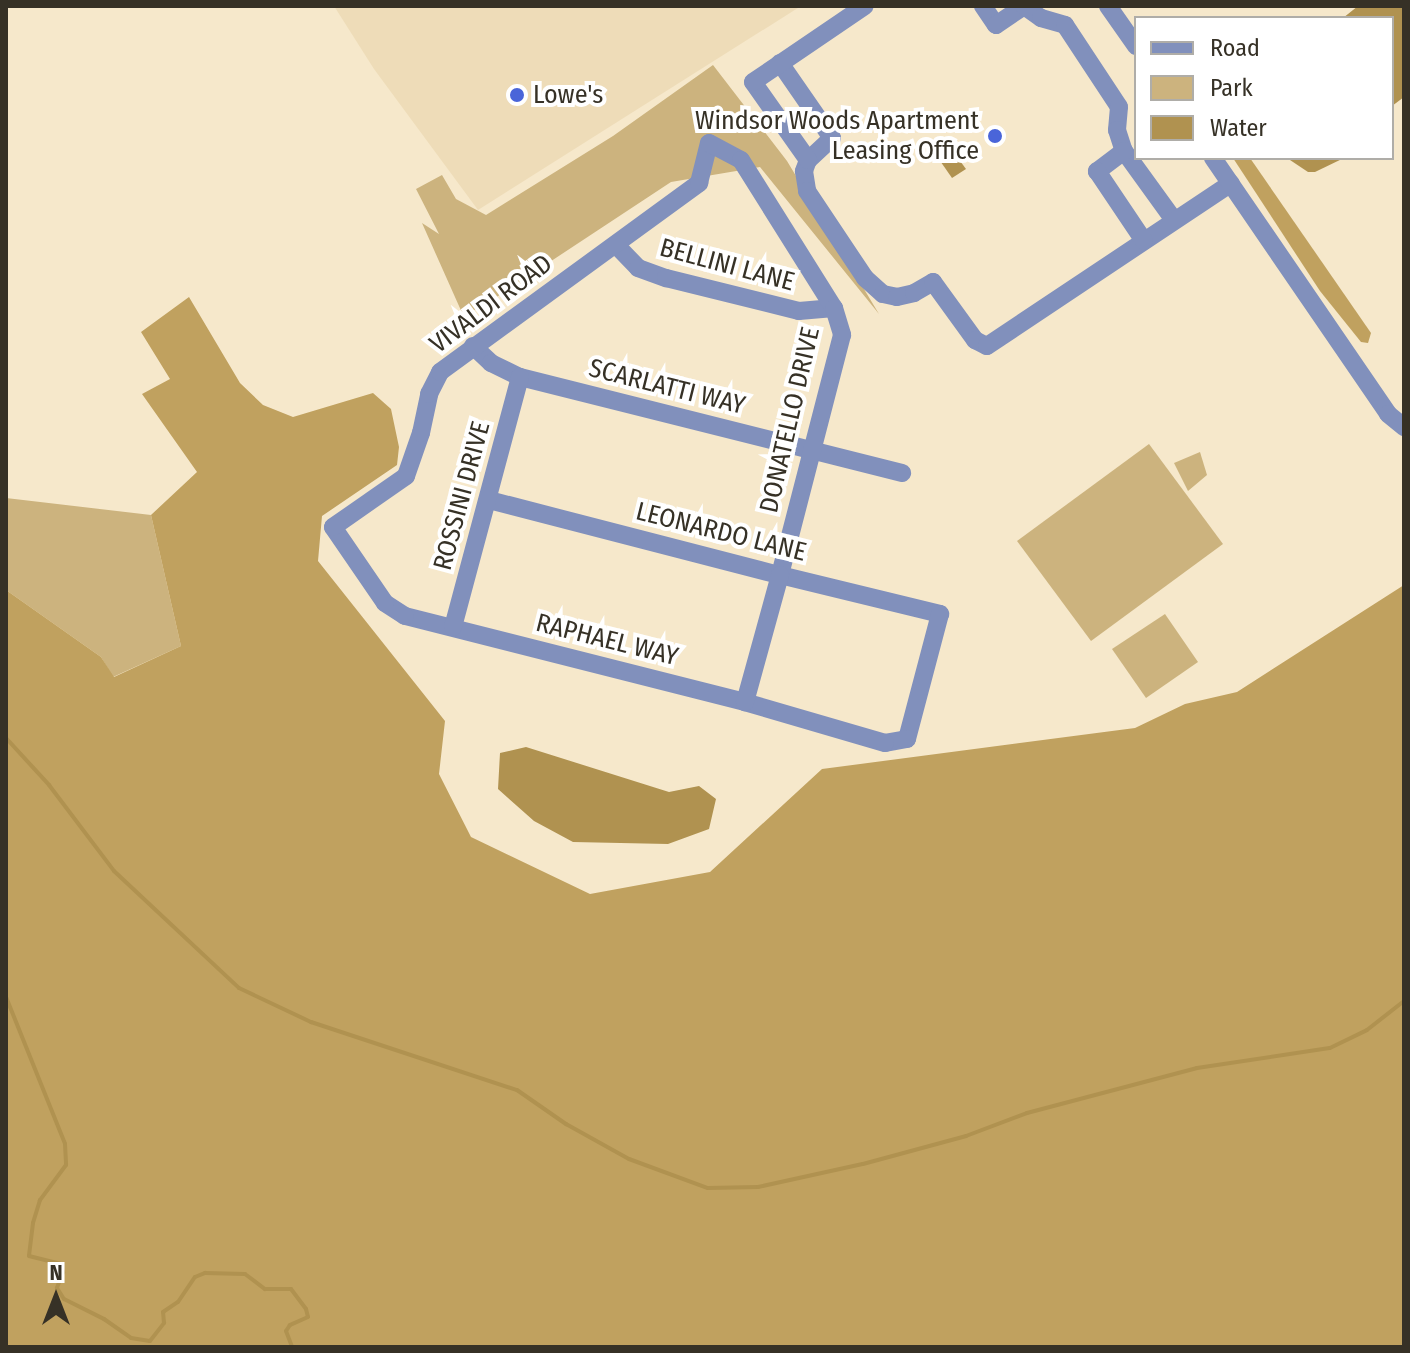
<!DOCTYPE html>
<style>
body{margin:0}
#map{position:relative;width:1410px;height:1353px;overflow:hidden;background:#f6e8cb;font-family:"Fira Sans Condensed",sans-serif}
div>[style]{position:absolute}
[style*='--x']{left:calc(var(--x)*1px);top:calc(var(--y)*1px);width:calc(var(--w)*1px);rotate:calc(var(--a)*1deg)}
.built>*{inset:0;background:#eedcb8}
.green>*{inset:0;background:#ccb37e}
.forest>*{inset:0;background:#c0a15f}
.water>*{inset:0;background:#b09250}
.stream>*{height:4px;margin:-2px;padding:0 2px;transform-origin:2px;border-radius:2px;background:#b09250}
.minor>*{height:18px;margin:-9px;padding:0 9px;transform-origin:9px;border-radius:9px;background:#8190bc}
.dots>*{width:22px;height:22px;translate:-50% -50%;box-sizing:border-box;border:4px solid #fff;border-radius:50%}
span{translate:-50% -50%;white-space:nowrap;text-align:center;line-height:1.15;-webkit-text-stroke:8px #fff;paint-order:stroke}
.poi-label{font-size:26px;color:#363126}
.left{translate:0 -50%;text-align:left}
.right{translate:-100% -50%;text-align:right}
.street-label{font-size:26px;color:#363126}
.frame{position:absolute;inset:0;border:8px solid #363126;pointer-events:none}
.legend{position:absolute;left:1134px;top:16px;width:260px;height:144px;box-sizing:border-box;background:#fff;border:2px solid #afada8;margin:0;padding:10px 14px;list-style:none;font-size:24px;color:#363126}
.legend li{display:flex;align-items:center;gap:16px;height:40px}
.legend b{width:40px;border:2px solid #afada8}
.north{position:absolute;left:16px;top:1257px;width:80px;height:80px;-webkit-text-stroke:6px #fff;paint-order:stroke;rotate:0deg;font-size:22px;font-weight:700;line-height:32px;text-align:center;color:#363126}
.north::after{content:'';display:block;margin:auto;width:28px;height:36px;background:#363126;clip-path:polygon(50% 0,100% 100%,50% 72%,0 100%)}
</style>
<div id="map">
<div class="built">
<div style="clip-path:polygon(334px 6px,801px 6px,478px 210px,374px 69px)"></div>
</div>
<div class="green">
<div style="clip-path:polygon(713px 65px,787px 161px,879px 314px,760px 167px,671px 182px,483px 306px,463px 315px,422px 223px,439px 234px,416px 189px,442px 175px,456px 199px,486px 215px,613px 136px)"></div>
<div style="clip-path:polygon(1149px 444px,1223px 544px,1091px 641px,1017px 541px)"></div>
<div style="clip-path:polygon(1200px 452px,1207px 475px,1188px 491px,1174px 463px)"></div>
<div style="clip-path:polygon(6px 498px,151px 515px,181px 646px,113px 677px,101px 657px,6px 590px)"></div>
<div style="clip-path:polygon(1165px 614px,1198px 662px,1146px 698px,1112px 649px)"></div>
</div>
<div class="forest">
<div style="clip-path:polygon(1233px 158px,1250px 158px,1371px 333px,1368px 343px,1361px 342px,1320px 291px)"></div>
<div style="clip-path:polygon(189px 297px,240px 383px,263px 405px,293px 417px,373px 393px,391px 409px,399px 447px,397px 465px,322px 516px,318px 561px,445px 721px,439px 774px,471px 837px,590px 894px,710px 872px,822px 769px,1135px 728px,1185px 704px,1237px 692px,1404px 585px,1404px 1347px,6px 1347px,6px 590px,101px 657px,114px 677px,181px 646px,151px 515px,197px 472px,142px 394px,170px 379px,141px 332px)"></div>
</div>
<div class="water">
<div style="clip-path:polygon(1358px 6px,1404px 6px,1404px 97px,1392px 106px,1392px 18px,1343px 18px)"></div>
<div style="clip-path:polygon(949px 146px,966px 169px,952px 178px,936px 155px)"></div>
<div style="clip-path:polygon(1287px 158px,1344px 158px,1315px 172px,1308px 172px)"></div>
<div style="clip-path:polygon(526px 747px,669px 792px,699px 786px,716px 799px,709px 829px,668px 844px,573px 842px,534px 821px,498px 789px,500px 753px)"></div>
</div>
<div class="stream">
<div style="--x:6;--y:738;--w:64;--a:47.5"></div>
<div style="--x:49;--y:785;--w:108;--a:52.9"></div>
<div style="--x:114;--y:871;--w:171;--a:43.1"></div>
<div style="--x:239;--y:988;--w:80;--a:25.3"></div>
<div style="--x:311;--y:1022;--w:217;--a:18.3"></div>
<div style="--x:517;--y:1090;--w:60;--a:34.8"></div>
<div style="--x:566;--y:1124;--w:72;--a:29.1"></div>
<div style="--x:629;--y:1159;--w:84;--a:20.2"></div>
<div style="--x:708;--y:1188;--w:50;--a:-1.1"></div>
<div style="--x:758;--y:1187;--w:107;--a:-12.4"></div>
<div style="--x:863;--y:1164;--w:107;--a:-15.2"></div>
<div style="--x:966;--y:1136;--w:65;--a:-20.7"></div>
<div style="--x:1027;--y:1113;--w:176;--a:-14.8"></div>
<div style="--x:1197;--y:1068;--w:134;--a:-8.6"></div>
<div style="--x:1330;--y:1048;--w:41;--a:-25.9"></div>
<div style="--x:1367;--y:1030;--w:47;--a:-38.1"></div>
<div style="--x:6;--y:997;--w:158;--a:68.1"></div>
<div style="--x:65;--y:1144;--w:21;--a:87"></div>
<div style="--x:66;--y:1165;--w:44;--a:126.6"></div>
<div style="--x:40;--y:1200;--w:24;--a:107"></div>
<div style="--x:33;--y:1223;--w:33;--a:97"></div>
<div style="--x:29;--y:1256;--w:32;--a:14"></div>
<div style="--x:60;--y:1264;--w:9;--a:69"></div>
<div style="--x:63;--y:1272;--w:17;--a:111"></div>
<div style="--x:57;--y:1288;--w:13;--a:58"></div>
<div style="--x:64;--y:1299;--w:45;--a:26.6"></div>
<div style="--x:104;--y:1319;--w:33;--a:35"></div>
<div style="--x:131;--y:1338;--w:19;--a:9"></div>
<div style="--x:150;--y:1341;--w:23;--a:-52"></div>
<div style="--x:164;--y:1323;--w:11;--a:-95"></div>
<div style="--x:163;--y:1312;--w:18;--a:-34"></div>
<div style="--x:178;--y:1302;--w:30;--a:-56"></div>
<div style="--x:195;--y:1277;--w:11;--a:-22"></div>
<div style="--x:205;--y:1273;--w:40;--a:1.4"></div>
<div style="--x:245;--y:1274;--w:25;--a:37"></div>
<div style="--x:265;--y:1289;--w:26;--a:0"></div>
<div style="--x:291;--y:1289;--w:25;--a:53"></div>
<div style="--x:306;--y:1309;--w:8;--a:76"></div>
<div style="--x:308;--y:1317;--w:20;--a:156"></div>
<div style="--x:290;--y:1325;--w:7;--a:124"></div>
<div style="--x:286;--y:1331;--w:17;--a:69"></div>
</div>
<div class="minor">
<div style="--x:983;--y:6;--w:23;--a:56"></div>
<div style="--x:996;--y:25;--w:34;--a:-34"></div>
<div style="--x:1024;--y:6;--w:21;--a:35"></div>
<div style="--x:1041;--y:18;--w:25;--a:16"></div>
<div style="--x:1065;--y:25;--w:98;--a:56.6"></div>
<div style="--x:1119;--y:107;--w:23;--a:95"></div>
<div style="--x:1117;--y:130;--w:22;--a:72"></div>
<div style="--x:1124;--y:151;--w:85;--a:54.1"></div>
<div style="--x:1108;--y:6;--w:49;--a:55"></div>
<div style="--x:780;--y:63;--w:91;--a:55.3"></div>
<div style="--x:832;--y:138;--w:33;--a:137"></div>
<div style="--x:808;--y:160;--w:12;--a:110"></div>
<div style="--x:804;--y:171;--w:20;--a:81"></div>
<div style="--x:807;--y:191;--w:105;--a:56.3"></div>
<div style="--x:865;--y:278;--w:24;--a:42"></div>
<div style="--x:883;--y:294;--w:14;--a:12"></div>
<div style="--x:897;--y:297;--w:17;--a:-13"></div>
<div style="--x:914;--y:293;--w:22;--a:-30"></div>
<div style="--x:933;--y:282;--w:72;--a:54.1"></div>
<div style="--x:975;--y:340;--w:13;--a:27"></div>
<div style="--x:987;--y:346;--w:293;--a:-33.7"></div>
<div style="--x:1124;--y:151;--w:34;--a:143"></div>
<div style="--x:1097;--y:171;--w:84;--a:56.1"></div>
<div style="--x:1213;--y:158;--w:310;--a:55.6"></div>
<div style="--x:1388;--y:414;--w:21;--a:39"></div>
<div style="--x:808;--y:160;--w:95;--a:-125.2"></div>
<div style="--x:753;--y:82;--w:135;--a:-34.2"></div>
<div style="--x:616;--y:245;--w:32;--a:46"></div>
<div style="--x:638;--y:268;--w:30;--a:20"></div>
<div style="--x:666;--y:278;--w:137;--a:13.9"></div>
<div style="--x:799;--y:311;--w:35;--a:-5"></div>
<div style="--x:473;--y:346;--w:25;--a:43"></div>
<div style="--x:491;--y:363;--w:32;--a:26"></div>
<div style="--x:520;--y:377;--w:394;--a:14.1"></div>
<div style="--x:489;--y:500;--w:301;--a:14.5"></div>
<div style="--x:780;--y:575;--w:165;--a:13.7"></div>
<div style="--x:940;--y:614;--w:129;--a:104.8"></div>
<div style="--x:907;--y:739;--w:22;--a:170"></div>
<div style="--x:885;--y:743;--w:146;--a:-163.7"></div>
<div style="--x:745;--y:702;--w:351;--a:-165.8"></div>
<div style="--x:405;--y:616;--w:24;--a:-147"></div>
<div style="--x:385;--y:603;--w:92;--a:-124.4"></div>
<div style="--x:333;--y:527;--w:89;--a:-34.9"></div>
<div style="--x:406;--y:476;--w:46;--a:-70.8"></div>
<div style="--x:421;--y:433;--w:40;--a:-78"></div>
<div style="--x:429;--y:394;--w:25;--a:-63"></div>
<div style="--x:440;--y:372;--w:321;--a:-36.1"></div>
<div style="--x:699;--y:183;--w:41;--a:-76"></div>
<div style="--x:709;--y:143;--w:36;--a:28"></div>
<div style="--x:741;--y:160;--w:175;--a:57.9"></div>
<div style="--x:834;--y:308;--w:28;--a:73"></div>
<div style="--x:842;--y:335;--w:248;--a:104.5"></div>
<div style="--x:780;--y:575;--w:132;--a:105.4"></div>
<div style="--x:453;--y:627;--w:259;--a:-75"></div>
</div>
<div class="dots">
<div style="left:517px;top:95px;background:#4a65d9"></div>
<div style="left:995px;top:136px;background:#4a65d9"></div>
</div>
<div class="poi-label">
<span class="left" style="left:533px;top:95px">Lowe's</span>
<span class="right" style="left:979px;top:136px">Windsor Woods Apartment<br>Leasing Office</span>
</div>
<div class="street-label">
<span style="left:727px;top:265px;rotate:15deg">BELLINI LANE</span>
<span style="left:491px;top:304px;rotate:-37deg">VIVALDI ROAD</span>
<span style="left:667px;top:387px;rotate:14deg">SCARLATTI WAY</span>
<span style="left:790px;top:420px;rotate:-77deg">DONATELLO DRIVE</span>
<span style="left:462px;top:496px;rotate:-75deg">ROSSINI DRIVE</span>
<span style="left:721px;top:532px;rotate:14deg">LEONARDO LANE</span>
<span style="left:607px;top:640px;rotate:14deg">RAPHAEL WAY</span>
</div>
<div class="frame"></div>
<ul class="legend">
<li><b style="height:10px;background:#8190bc"></b>Road</li>
<li><b style="height:22px;background:#ccb37e"></b>Park</li>
<li><b style="height:22px;background:#b09250"></b>Water</li>
</ul>
<div class="north">N</div>
</div>
